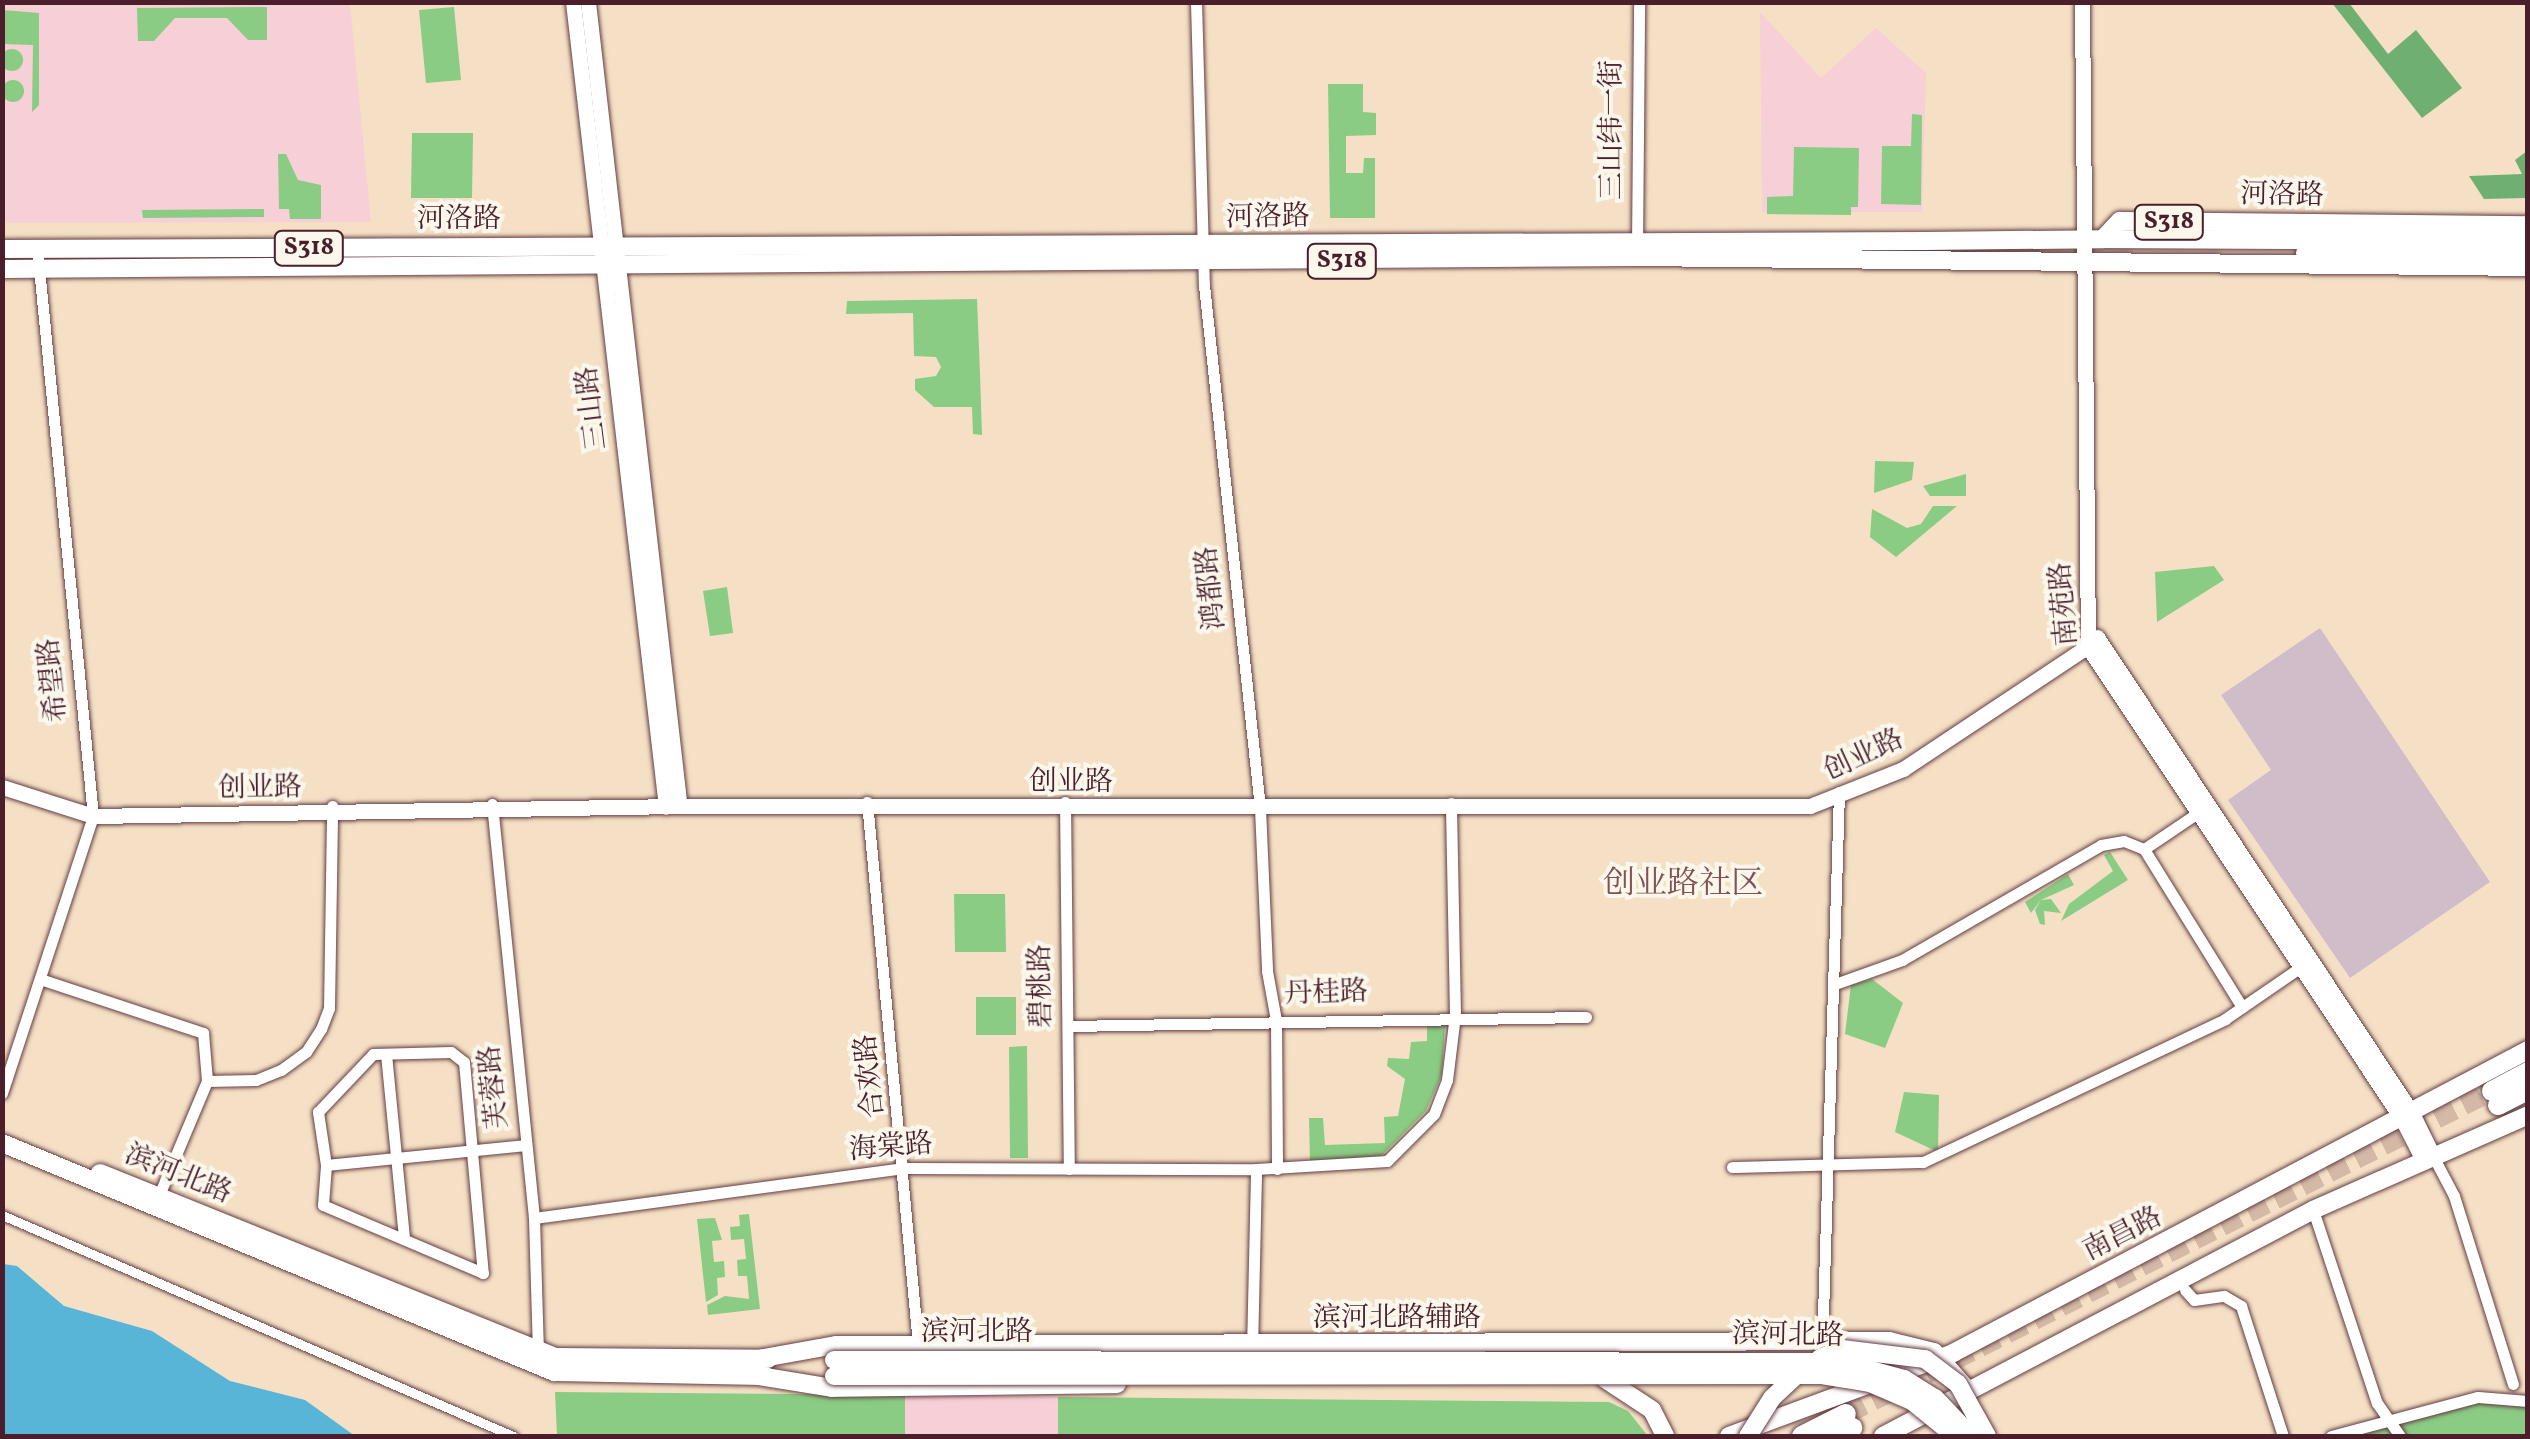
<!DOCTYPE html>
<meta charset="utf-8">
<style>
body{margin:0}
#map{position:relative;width:2530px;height:1439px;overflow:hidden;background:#f5e0c5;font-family:Vollkorn,"Noto Serif SC",serif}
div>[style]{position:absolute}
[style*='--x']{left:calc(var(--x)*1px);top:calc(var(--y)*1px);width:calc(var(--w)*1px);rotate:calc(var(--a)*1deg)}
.built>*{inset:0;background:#f6cfd7}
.industrial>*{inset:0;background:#d1bdc9}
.green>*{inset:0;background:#8acc84}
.round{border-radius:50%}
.forest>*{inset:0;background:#6fb072}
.water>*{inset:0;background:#59b5d7}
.trunk-tunnel>*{height:20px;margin-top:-10px;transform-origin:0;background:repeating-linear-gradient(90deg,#d3b9a6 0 20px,transparent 0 30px)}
.roads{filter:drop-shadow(0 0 2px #643c42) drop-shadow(0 0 2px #643c42)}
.pedestrian>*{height:9px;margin:-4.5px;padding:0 4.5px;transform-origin:4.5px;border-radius:4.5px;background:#fff}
.minor>*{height:11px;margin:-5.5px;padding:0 5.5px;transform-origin:5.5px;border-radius:5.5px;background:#fff}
.tertiary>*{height:15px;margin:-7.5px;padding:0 7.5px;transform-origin:7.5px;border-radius:7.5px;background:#fff}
.secondary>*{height:18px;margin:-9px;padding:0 9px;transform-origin:9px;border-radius:9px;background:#fff}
.primary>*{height:18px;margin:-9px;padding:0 9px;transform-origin:9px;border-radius:9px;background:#fff}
.trunk>*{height:20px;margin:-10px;padding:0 10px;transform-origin:10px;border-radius:10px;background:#fff}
.bridges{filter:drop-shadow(0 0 2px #643c42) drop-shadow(0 0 2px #643c42)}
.secondary-bridge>*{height:18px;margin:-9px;padding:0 9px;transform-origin:9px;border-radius:9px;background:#fff}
span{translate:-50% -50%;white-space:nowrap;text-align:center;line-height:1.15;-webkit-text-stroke:8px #fbf7ec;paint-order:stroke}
.shield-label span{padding:2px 8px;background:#fbf7ec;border:2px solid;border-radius:8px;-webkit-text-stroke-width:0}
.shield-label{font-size:25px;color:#4a1f2b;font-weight:700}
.street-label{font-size:28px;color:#4a1f2b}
.quarter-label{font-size:32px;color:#835154}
.frame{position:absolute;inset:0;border:5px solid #4a1f2b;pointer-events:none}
</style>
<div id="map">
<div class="built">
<div style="clip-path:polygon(2px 3px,350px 3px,371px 222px,3px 223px)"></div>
<div style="clip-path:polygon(1760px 12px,1821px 78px,1876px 28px,1926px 73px,1922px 212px,1762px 212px)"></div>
<div style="clip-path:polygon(905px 1395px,1058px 1397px,1058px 1436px,905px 1436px)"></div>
</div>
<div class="industrial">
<div style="clip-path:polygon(2320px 628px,2490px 882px,2350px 978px,2228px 800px,2271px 770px,2221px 695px)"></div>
</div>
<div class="green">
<div style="clip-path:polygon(267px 7px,267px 40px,248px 40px,227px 18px,175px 18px,154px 41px,138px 41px,137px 8px)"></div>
<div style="clip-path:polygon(454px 7px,461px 80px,426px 83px,419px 10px)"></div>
<div style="clip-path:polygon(3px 10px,39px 13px,39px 105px,32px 112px,33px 45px,3px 44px)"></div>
<div class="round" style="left:1px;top:49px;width:22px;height:22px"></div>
<div class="round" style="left:2px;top:80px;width:22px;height:22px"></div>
<div style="clip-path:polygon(1328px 84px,1363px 84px,1363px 112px,1376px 113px,1376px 135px,1346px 136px,1346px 173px,1363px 173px,1364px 158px,1375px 158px,1375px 218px,1330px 218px)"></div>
<div style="clip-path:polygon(1912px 114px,1922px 115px,1921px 205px,1881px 204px,1882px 146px,1911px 146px)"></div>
<div style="clip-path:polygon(412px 133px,473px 133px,472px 198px,411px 198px)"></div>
<div style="clip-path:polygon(1794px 147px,1859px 148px,1858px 207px,1851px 207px,1851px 215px,1767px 214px,1767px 197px,1793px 196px)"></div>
<div style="clip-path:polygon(278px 154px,286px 154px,298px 180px,321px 185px,321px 219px,290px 219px,289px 209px,279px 209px)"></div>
<div style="clip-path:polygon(264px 209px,264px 217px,143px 218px,142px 210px)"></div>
<div style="clip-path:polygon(977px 299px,980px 373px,982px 435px,973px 434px,972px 407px,934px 407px,915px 390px,915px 379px,936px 376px,941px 367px,936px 357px,914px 356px,913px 313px,846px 314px,847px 301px)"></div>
<div style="clip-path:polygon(1875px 461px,1914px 462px,1912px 480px,1874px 493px)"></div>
<div style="clip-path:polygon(1966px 474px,1966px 496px,1930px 496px,1923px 486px)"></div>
<div style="clip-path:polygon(1933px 506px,1957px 506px,1896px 557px,1870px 537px,1872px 509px,1907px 528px,1921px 524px)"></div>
<div style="clip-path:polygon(2214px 566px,2224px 580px,2157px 622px,2155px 572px)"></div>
<div style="clip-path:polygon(727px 587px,733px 633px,710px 636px,703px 591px)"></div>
<div style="clip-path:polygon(2110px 852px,2128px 880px,2061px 921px,2069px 904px,2113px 871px,2104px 855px)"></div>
<div style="clip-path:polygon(2068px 874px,2074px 885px,2041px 900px,2051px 899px,2061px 913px,2044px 911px,2045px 925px,2040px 924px,2035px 910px,2041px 900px,2031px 913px,2025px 902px)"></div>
<div style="clip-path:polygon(954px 894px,1005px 894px,1006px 952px,955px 952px)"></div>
<div style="clip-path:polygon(1872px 979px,1903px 1003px,1885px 1048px,1845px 1034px,1851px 985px)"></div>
<div style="clip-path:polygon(976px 997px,1016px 997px,1016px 1035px,976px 1035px)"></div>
<div style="clip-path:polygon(1427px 1025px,1445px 1025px,1442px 1074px,1426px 1111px,1380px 1157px,1310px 1163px,1309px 1118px,1323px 1118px,1325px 1145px,1385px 1143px,1384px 1117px,1398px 1116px,1405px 1079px,1387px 1066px,1388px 1058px,1409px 1059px,1411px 1042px,1427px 1041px)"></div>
<div style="clip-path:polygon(1027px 1046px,1028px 1158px,1010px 1158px,1009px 1047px)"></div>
<div style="clip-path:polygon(1904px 1092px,1939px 1095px,1938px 1152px,1895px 1132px)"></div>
<div style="clip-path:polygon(749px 1214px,760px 1309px,708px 1315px,707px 1305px,725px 1296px,749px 1299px,747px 1276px,738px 1276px,737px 1260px,746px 1259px,744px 1239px,731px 1240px,730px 1227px,740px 1226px,739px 1215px)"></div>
<div style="clip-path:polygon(715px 1218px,722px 1240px,712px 1241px,714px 1262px,724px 1261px,725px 1277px,717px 1278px,718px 1295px,706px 1302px,697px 1219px)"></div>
<div style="clip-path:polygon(555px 1392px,905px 1395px,905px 1436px,557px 1436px)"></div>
<div style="clip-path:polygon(1058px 1397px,1609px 1402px,1628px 1411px,1648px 1436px,1058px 1436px)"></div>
<div style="clip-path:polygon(2478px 1401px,2527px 1406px,2527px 1436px,2347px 1436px)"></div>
</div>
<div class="forest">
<div style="clip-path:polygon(2332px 3px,2349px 3px,2388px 54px,2416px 30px,2462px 88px,2422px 118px)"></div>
<div style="clip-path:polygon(2527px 151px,2527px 198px,2484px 199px,2469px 176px,2522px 174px,2515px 160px)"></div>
</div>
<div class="water">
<div style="clip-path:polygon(3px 1264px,17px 1266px,64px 1306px,152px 1331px,230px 1381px,305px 1400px,355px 1436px,3px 1436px)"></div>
</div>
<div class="trunk-tunnel">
<div style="--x:1846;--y:1414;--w:722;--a:-26.57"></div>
</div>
<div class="roads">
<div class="pedestrian">
<div style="--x:2;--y:1215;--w:557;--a:23.39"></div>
</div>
<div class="minor">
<div style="--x:1196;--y:2;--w:283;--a:88.4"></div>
<div style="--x:1204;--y:285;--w:526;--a:83.89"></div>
<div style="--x:1260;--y:808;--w:163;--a:87.5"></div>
<div style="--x:1267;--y:971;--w:50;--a:79.6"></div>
<div style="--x:1276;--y:1020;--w:149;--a:89.6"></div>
<div style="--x:1637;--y:248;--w:246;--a:-89.5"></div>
<div style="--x:867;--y:802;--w:545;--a:84.63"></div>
<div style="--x:1065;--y:802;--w:367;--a:89.4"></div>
<div style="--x:492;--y:804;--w:416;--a:84.2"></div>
<div style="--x:534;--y:1218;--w:135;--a:88.3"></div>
<div style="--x:2144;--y:849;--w:63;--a:-33.9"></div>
<div style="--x:40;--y:979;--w:172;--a:18.3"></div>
<div style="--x:203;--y:1033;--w:48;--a:85.2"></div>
<div style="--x:207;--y:1081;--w:129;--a:112.8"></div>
<div style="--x:1835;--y:984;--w:71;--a:-19.7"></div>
<div style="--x:1902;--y:960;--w:230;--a:-30"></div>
<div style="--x:2101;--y:845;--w:23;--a:-10"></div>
<div style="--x:2124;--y:841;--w:22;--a:22"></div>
<div style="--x:2144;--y:849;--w:186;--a:58.2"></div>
<div style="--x:1068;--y:1026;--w:518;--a:-1"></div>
<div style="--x:451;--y:1052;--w:16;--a:38"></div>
<div style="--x:464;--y:1062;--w:212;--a:84.9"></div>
<div style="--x:483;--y:1273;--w:174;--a:-157"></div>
<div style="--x:323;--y:1205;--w:40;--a:-85.7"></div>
<div style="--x:326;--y:1165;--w:54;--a:-98.6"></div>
<div style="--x:318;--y:1112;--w:80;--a:-46.5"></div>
<div style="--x:373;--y:1054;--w:78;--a:-1.5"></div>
<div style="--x:386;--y:1054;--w:186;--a:84.4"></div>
<div style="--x:207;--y:1081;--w:49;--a:-1.2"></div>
<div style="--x:256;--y:1080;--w:27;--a:-22"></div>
<div style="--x:281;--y:1070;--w:31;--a:-36"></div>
<div style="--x:306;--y:1052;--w:27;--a:-57"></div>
<div style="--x:321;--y:1029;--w:22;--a:-69"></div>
<div style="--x:329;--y:1008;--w:202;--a:-89.1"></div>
<div style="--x:2;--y:1093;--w:292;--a:-71.8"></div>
<div style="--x:93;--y:816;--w:571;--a:-95.63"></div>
<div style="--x:2434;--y:1158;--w:43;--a:62.2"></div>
<div style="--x:2454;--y:1196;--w:197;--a:72.6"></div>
<div style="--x:326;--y:1165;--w:201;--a:-5.7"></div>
<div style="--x:1732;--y:1167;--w:191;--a:-1.5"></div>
<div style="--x:1923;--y:1162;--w:334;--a:-25.3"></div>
<div style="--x:2225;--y:1019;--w:93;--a:-34.5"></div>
<div style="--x:2313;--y:1210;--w:203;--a:71.7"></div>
<div style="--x:2377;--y:1403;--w:40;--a:55.1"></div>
<div style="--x:534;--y:1218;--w:375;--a:-7.7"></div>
<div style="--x:906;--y:1168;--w:350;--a:0.2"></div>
<div style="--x:1256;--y:1169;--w:131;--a:-3.5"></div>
<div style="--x:1387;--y:1161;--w:66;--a:-45"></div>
<div style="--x:1434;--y:1114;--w:36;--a:-69"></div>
<div style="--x:1447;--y:1080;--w:65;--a:-83"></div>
<div style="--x:1455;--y:1015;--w:212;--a:-91.1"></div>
<div style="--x:2185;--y:1290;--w:13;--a:48"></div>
<div style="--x:2194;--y:1300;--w:30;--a:-8"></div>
<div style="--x:2224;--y:1296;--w:20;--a:30"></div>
<div style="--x:2241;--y:1306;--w:137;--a:72.1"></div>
<div style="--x:1822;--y:1348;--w:556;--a:-88.25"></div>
<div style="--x:1252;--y:1350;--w:181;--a:-88.7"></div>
<div style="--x:2331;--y:1436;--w:152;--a:-14.9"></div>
<div style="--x:2478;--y:1397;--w:50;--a:4.6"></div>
</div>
<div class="tertiary">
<div style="--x:573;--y:2;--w:810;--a:83.41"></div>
<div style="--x:588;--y:2;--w:804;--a:83.5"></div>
<div style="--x:2082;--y:2;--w:645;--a:89.47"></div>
<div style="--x:2088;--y:647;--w:567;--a:56.37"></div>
<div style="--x:2402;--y:1119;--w:48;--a:62.9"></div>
<div style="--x:2097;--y:637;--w:571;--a:56.5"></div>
<div style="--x:2412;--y:1113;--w:50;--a:63.9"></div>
<div style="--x:2;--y:787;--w:96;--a:17.7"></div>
<div style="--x:93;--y:816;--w:587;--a:-0.98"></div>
<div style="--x:680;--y:806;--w:1130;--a:0"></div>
<div style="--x:1810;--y:806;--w:100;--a:-21.7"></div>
<div style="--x:1903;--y:769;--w:215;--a:-33.6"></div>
<div style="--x:2082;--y:650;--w:19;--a:-16"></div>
</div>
<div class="secondary">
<div style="--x:2;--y:1143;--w:598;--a:22.53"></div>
<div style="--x:554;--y:1372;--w:212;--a:1.1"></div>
<div style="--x:100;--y:1173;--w:491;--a:22"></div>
<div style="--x:555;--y:1357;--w:213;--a:0.5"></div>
<div style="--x:758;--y:1359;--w:79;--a:-10.2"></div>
<div style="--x:836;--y:1345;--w:1053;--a:-0.22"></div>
<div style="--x:1889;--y:1341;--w:46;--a:13.7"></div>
<div style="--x:1934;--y:1352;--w:45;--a:48.6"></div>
<div style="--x:759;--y:1376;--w:74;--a:9.3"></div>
<div style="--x:832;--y:1388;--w:285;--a:-0.8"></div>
<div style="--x:1605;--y:1379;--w:56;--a:33.4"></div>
<div style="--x:1652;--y:1410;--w:29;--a:63"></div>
</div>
<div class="primary">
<div style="--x:2103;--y:239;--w:425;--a:0.3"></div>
<div style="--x:2;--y:249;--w:1923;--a:-0.24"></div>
<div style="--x:1925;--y:241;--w:178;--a:-0.6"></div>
<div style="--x:2103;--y:239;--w:25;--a:-47"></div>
<div style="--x:2120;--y:221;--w:408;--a:0.6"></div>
<div style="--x:2305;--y:253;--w:223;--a:0.3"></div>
<div style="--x:2;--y:269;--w:1635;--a:-0.42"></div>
<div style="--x:1637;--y:257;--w:891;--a:0.64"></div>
<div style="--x:1729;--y:1436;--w:239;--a:-20.3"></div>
<div style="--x:1953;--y:1353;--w:650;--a:-27.79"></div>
<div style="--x:1883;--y:1436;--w:486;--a:-27.7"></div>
<div style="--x:2313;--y:1210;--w:235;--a:-23.8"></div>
</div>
<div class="trunk">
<div style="--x:2492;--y:1091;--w:41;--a:-27.8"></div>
<div style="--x:2498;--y:1105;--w:34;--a:-27"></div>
<div style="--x:1802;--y:1436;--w:49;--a:-26.6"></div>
<div style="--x:1834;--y:1436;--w:20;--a:-24"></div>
</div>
</div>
<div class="bridges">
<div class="secondary-bridge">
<div style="--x:1820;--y:1358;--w:24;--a:-22"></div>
<div style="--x:1842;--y:1349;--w:84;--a:6.9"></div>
<div style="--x:1925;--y:1359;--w:41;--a:37.1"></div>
<div style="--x:1958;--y:1384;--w:60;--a:60.9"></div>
<div style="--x:834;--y:1360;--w:1007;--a:0.11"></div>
<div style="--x:1841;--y:1362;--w:65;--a:15.1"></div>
<div style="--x:1904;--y:1379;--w:36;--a:32"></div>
<div style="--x:1935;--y:1398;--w:52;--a:46.5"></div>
<div style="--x:834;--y:1376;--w:988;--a:-0.06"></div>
<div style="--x:1822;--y:1375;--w:49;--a:9.5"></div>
<div style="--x:1870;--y:1383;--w:46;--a:23.2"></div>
<div style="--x:1912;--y:1401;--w:55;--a:39.1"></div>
<div style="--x:1748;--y:1436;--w:45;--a:-57.7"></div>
<div style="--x:1772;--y:1398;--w:37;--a:-43"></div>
</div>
</div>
<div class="shield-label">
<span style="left:2169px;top:222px">S318</span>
<span style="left:309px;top:248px">S318</span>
<span style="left:1342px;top:261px">S318</span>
</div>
<div class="street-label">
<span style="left:1613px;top:130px;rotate:-90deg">三山纬一街</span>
<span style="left:2282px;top:196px;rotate:1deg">河洛路</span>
<span style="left:1268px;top:218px;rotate:-1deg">河洛路</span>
<span style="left:459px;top:220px">河洛路</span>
<span style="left:593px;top:408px;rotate:-97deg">三山路</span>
<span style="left:1212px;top:588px;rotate:-96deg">鸿都路</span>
<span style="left:2065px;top:604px;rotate:-95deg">南苑路</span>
<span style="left:54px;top:680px;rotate:-96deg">希望路</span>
<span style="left:1864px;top:756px;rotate:-25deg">创业路</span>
<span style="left:1071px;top:783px">创业路</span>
<span style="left:260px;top:789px;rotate:-1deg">创业路</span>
<span style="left:1042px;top:986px;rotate:-91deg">碧桃路</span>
<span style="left:1326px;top:994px;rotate:-2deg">丹桂路</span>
<span style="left:871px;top:1076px;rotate:-96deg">合欢路</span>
<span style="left:495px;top:1087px;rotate:-96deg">芙蓉路</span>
<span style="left:891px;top:1148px;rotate:-5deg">海棠路</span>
<span style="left:178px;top:1175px;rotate:22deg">滨河北路</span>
<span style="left:2123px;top:1235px;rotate:-27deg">南昌路</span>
<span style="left:1397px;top:1319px">滨河北路辅路</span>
<span style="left:977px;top:1333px">滨河北路</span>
<span style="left:1788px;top:1336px;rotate:1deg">滨河北路</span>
</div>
<div class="quarter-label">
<span style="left:1683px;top:885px">创业路社区</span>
</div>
<div class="frame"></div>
</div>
